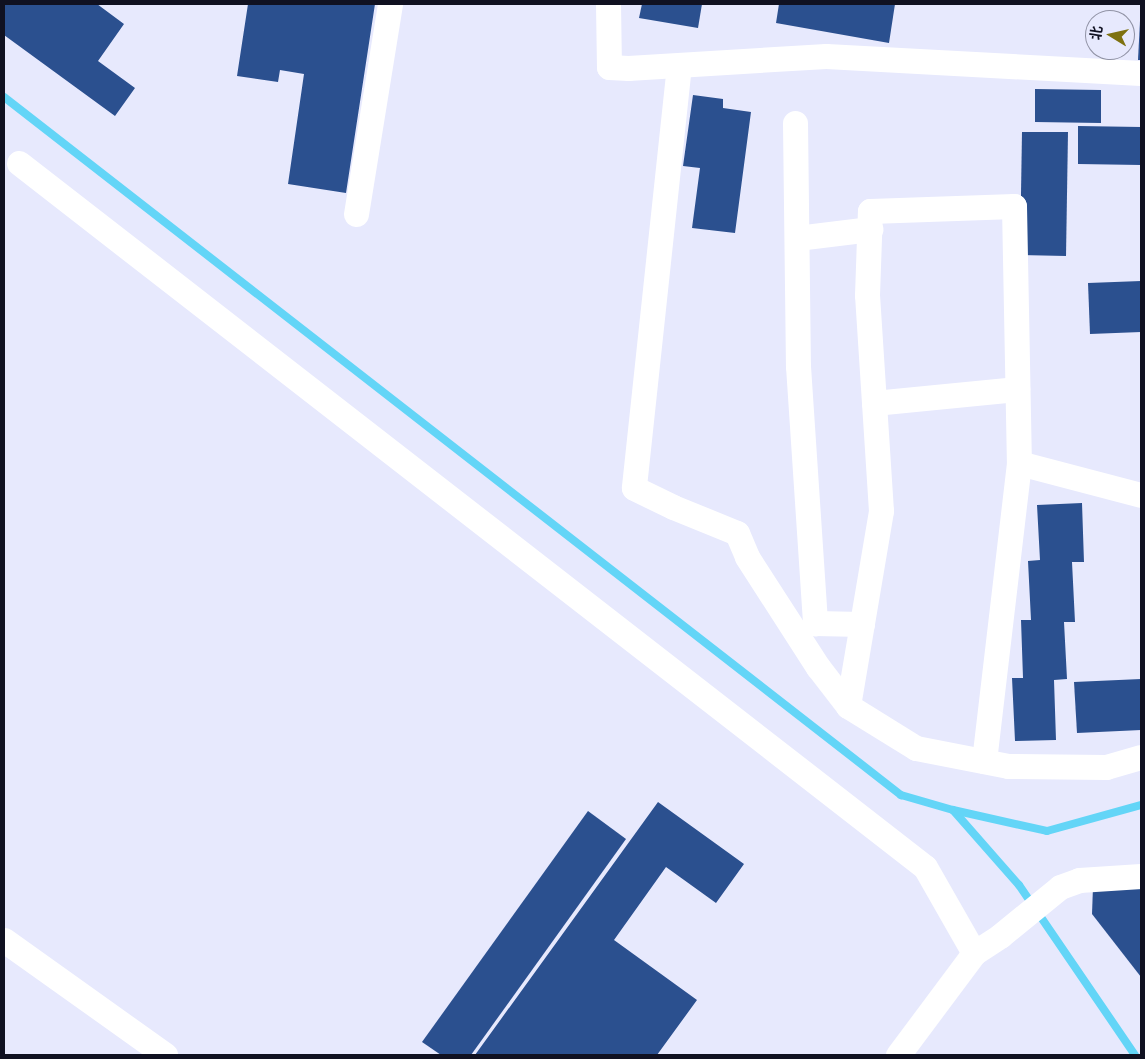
<!DOCTYPE html>
<meta charset="utf-8">
<style>
body{margin:0}
#map{position:relative;width:1145px;height:1059px;overflow:hidden;background:#e7e9fd;font-family:"Space Grotesk","Noto Sans SC",sans-serif}
div>[style]{position:absolute}
[style*='--x']{left:calc(var(--x)*1px);top:calc(var(--y)*1px);width:calc(var(--w)*1px);rotate:calc(var(--a)*1deg)}
.stream>*{height:8px;margin:-4px;padding:0 4px;transform-origin:4px;border-radius:4px;background:#63d5f7}
.building>*{inset:0;background:#2b508f}
.minor>*{height:25px;margin:-12.5px;padding:0 12.5px;transform-origin:12.5px;border-radius:12.5px;background:#fff}
span{translate:-50% -50%;white-space:nowrap;text-align:center;line-height:1.15;-webkit-text-stroke:5px #e7e9fd;paint-order:stroke}
.frame{position:absolute;inset:0;border:5px solid #101121;pointer-events:none}
.north{position:absolute;left:1085px;top:10px;width:50px;height:50px;box-sizing:border-box;background:#e7e9fd;border:1px solid #9193a5;border-radius:50%;rotate:279deg;font-size:14px;font-weight:700;line-height:20px;text-align:center;color:#101121}
.north::after{content:'';display:block;margin:auto;width:18px;height:22px;background:#7e7110;clip-path:polygon(50% 0,100% 100%,50% 72%,0 100%)}
</style>
<div id="map">
<div class="stream">
<div style="--x:4;--y:97;--w:1137;--a:37.89"></div>
<div style="--x:901;--y:795;--w:54;--a:16.1"></div>
<div style="--x:953;--y:810;--w:100;--a:48.7"></div>
<div style="--x:1019;--y:885;--w:206;--a:55.7"></div>
<div style="--x:953;--y:810;--w:96;--a:12.6"></div>
<div style="--x:1047;--y:831;--w:98;--a:-15.5"></div>
</div>
<div class="building">
<div style="clip-path:polygon(4px 4px,97px 4px,124px 24px,98px 61px,135px 88px,115px 116px,4px 35px)"></div>
<div style="clip-path:polygon(248px 4px,375px 4px,346px 193px,288px 184px,304px 74px,280px 70px,278px 82px,237px 76px)"></div>
<div style="clip-path:polygon(642px 4px,702px 4px,698px 28px,639px 18px)"></div>
<div style="clip-path:polygon(779px 4px,895px 4px,889px 43px,776px 23px)"></div>
<div style="clip-path:polygon(1140px 21px,1141px 21px,1141px 60px,1138px 60px)"></div>
<div style="clip-path:polygon(1035px 89px,1101px 90px,1101px 123px,1035px 122px)"></div>
<div style="clip-path:polygon(693px 95px,723px 99px,723px 108px,751px 112px,735px 233px,692px 228px,700px 168px,683px 166px)"></div>
<div style="clip-path:polygon(1078px 126px,1141px 127px,1141px 165px,1078px 164px)"></div>
<div style="clip-path:polygon(1022px 132px,1068px 132px,1066px 256px,1020px 255px)"></div>
<div style="clip-path:polygon(1141px 281px,1141px 332px,1090px 334px,1088px 283px)"></div>
<div style="clip-path:polygon(1082px 503px,1084px 562px,1072px 562px,1075px 622px,1064px 622px,1067px 679px,1054px 680px,1056px 740px,1015px 741px,1012px 678px,1023px 678px,1021px 620px,1031px 620px,1028px 561px,1040px 560px,1037px 505px)"></div>
<div style="clip-path:polygon(1141px 679px,1141px 730px,1077px 733px,1074px 682px)"></div>
<div style="clip-path:polygon(658px 802px,744px 864px,716px 903px,666px 867px,614px 940px,697px 1000px,657px 1055px,475px 1055px)"></div>
<div style="clip-path:polygon(588px 811px,626px 839px,471px 1055px,441px 1055px,422px 1042px)"></div>
<div style="clip-path:polygon(1093px 887px,1141px 889px,1141px 977px,1092px 914px)"></div>
</div>
<div class="minor">
<div style="--x:608;--y:4;--w:63;--a:89.1"></div>
<div style="--x:609;--y:67;--w:19;--a:3"></div>
<div style="--x:628;--y:68;--w:198;--a:-3.5"></div>
<div style="--x:826;--y:56;--w:315;--a:3.1"></div>
<div style="--x:679;--y:65;--w:425;--a:96.1"></div>
<div style="--x:634;--y:488;--w:43;--a:26"></div>
<div style="--x:673;--y:507;--w:69;--a:22.1"></div>
<div style="--x:737;--y:533;--w:26;--a:67"></div>
<div style="--x:747;--y:557;--w:131;--a:57.2"></div>
<div style="--x:818;--y:667;--w:49;--a:52.4"></div>
<div style="--x:848;--y:706;--w:80;--a:31.7"></div>
<div style="--x:916;--y:748;--w:94;--a:11.1"></div>
<div style="--x:1008;--y:766;--w:98;--a:0.6"></div>
<div style="--x:1106;--y:767;--w:36;--a:-16"></div>
<div style="--x:795;--y:123;--w:243;--a:89.3"></div>
<div style="--x:798;--y:366;--w:258;--a:86.2"></div>
<div style="--x:815;--y:623;--w:47;--a:1.2"></div>
<div style="--x:19;--y:163;--w:1147;--a:37.85"></div>
<div style="--x:925;--y:867;--w:99;--a:60.3"></div>
<div style="--x:356;--y:214;--w:213;--a:-80.8"></div>
<div style="--x:797;--y:238;--w:74;--a:-7"></div>
<div style="--x:874;--y:403;--w:144;--a:-5.6"></div>
<div style="--x:1019;--y:463;--w:126;--a:14.7"></div>
<div style="--x:848;--y:706;--w:198;--a:-80.4"></div>
<div style="--x:881;--y:511;--w:216;--a:-93.7"></div>
<div style="--x:867;--y:295;--w:84;--a:-88"></div>
<div style="--x:870;--y:211;--w:144;--a:-2"></div>
<div style="--x:1014;--y:206;--w:257;--a:88.9"></div>
<div style="--x:1019;--y:463;--w:300;--a:96.7"></div>
<div style="--x:4;--y:940;--w:198;--a:35.5"></div>
<div style="--x:898;--y:1055;--w:127;--a:-53.3"></div>
<div style="--x:974;--y:953;--w:31;--a:-33"></div>
<div style="--x:1000;--y:936;--w:77;--a:-39.2"></div>
<div style="--x:1060;--y:887;--w:20;--a:-20"></div>
<div style="--x:1079;--y:880;--w:62;--a:-3.7"></div>
</div>
<div class="frame"></div>
<div class="north">北</div>
</div>
